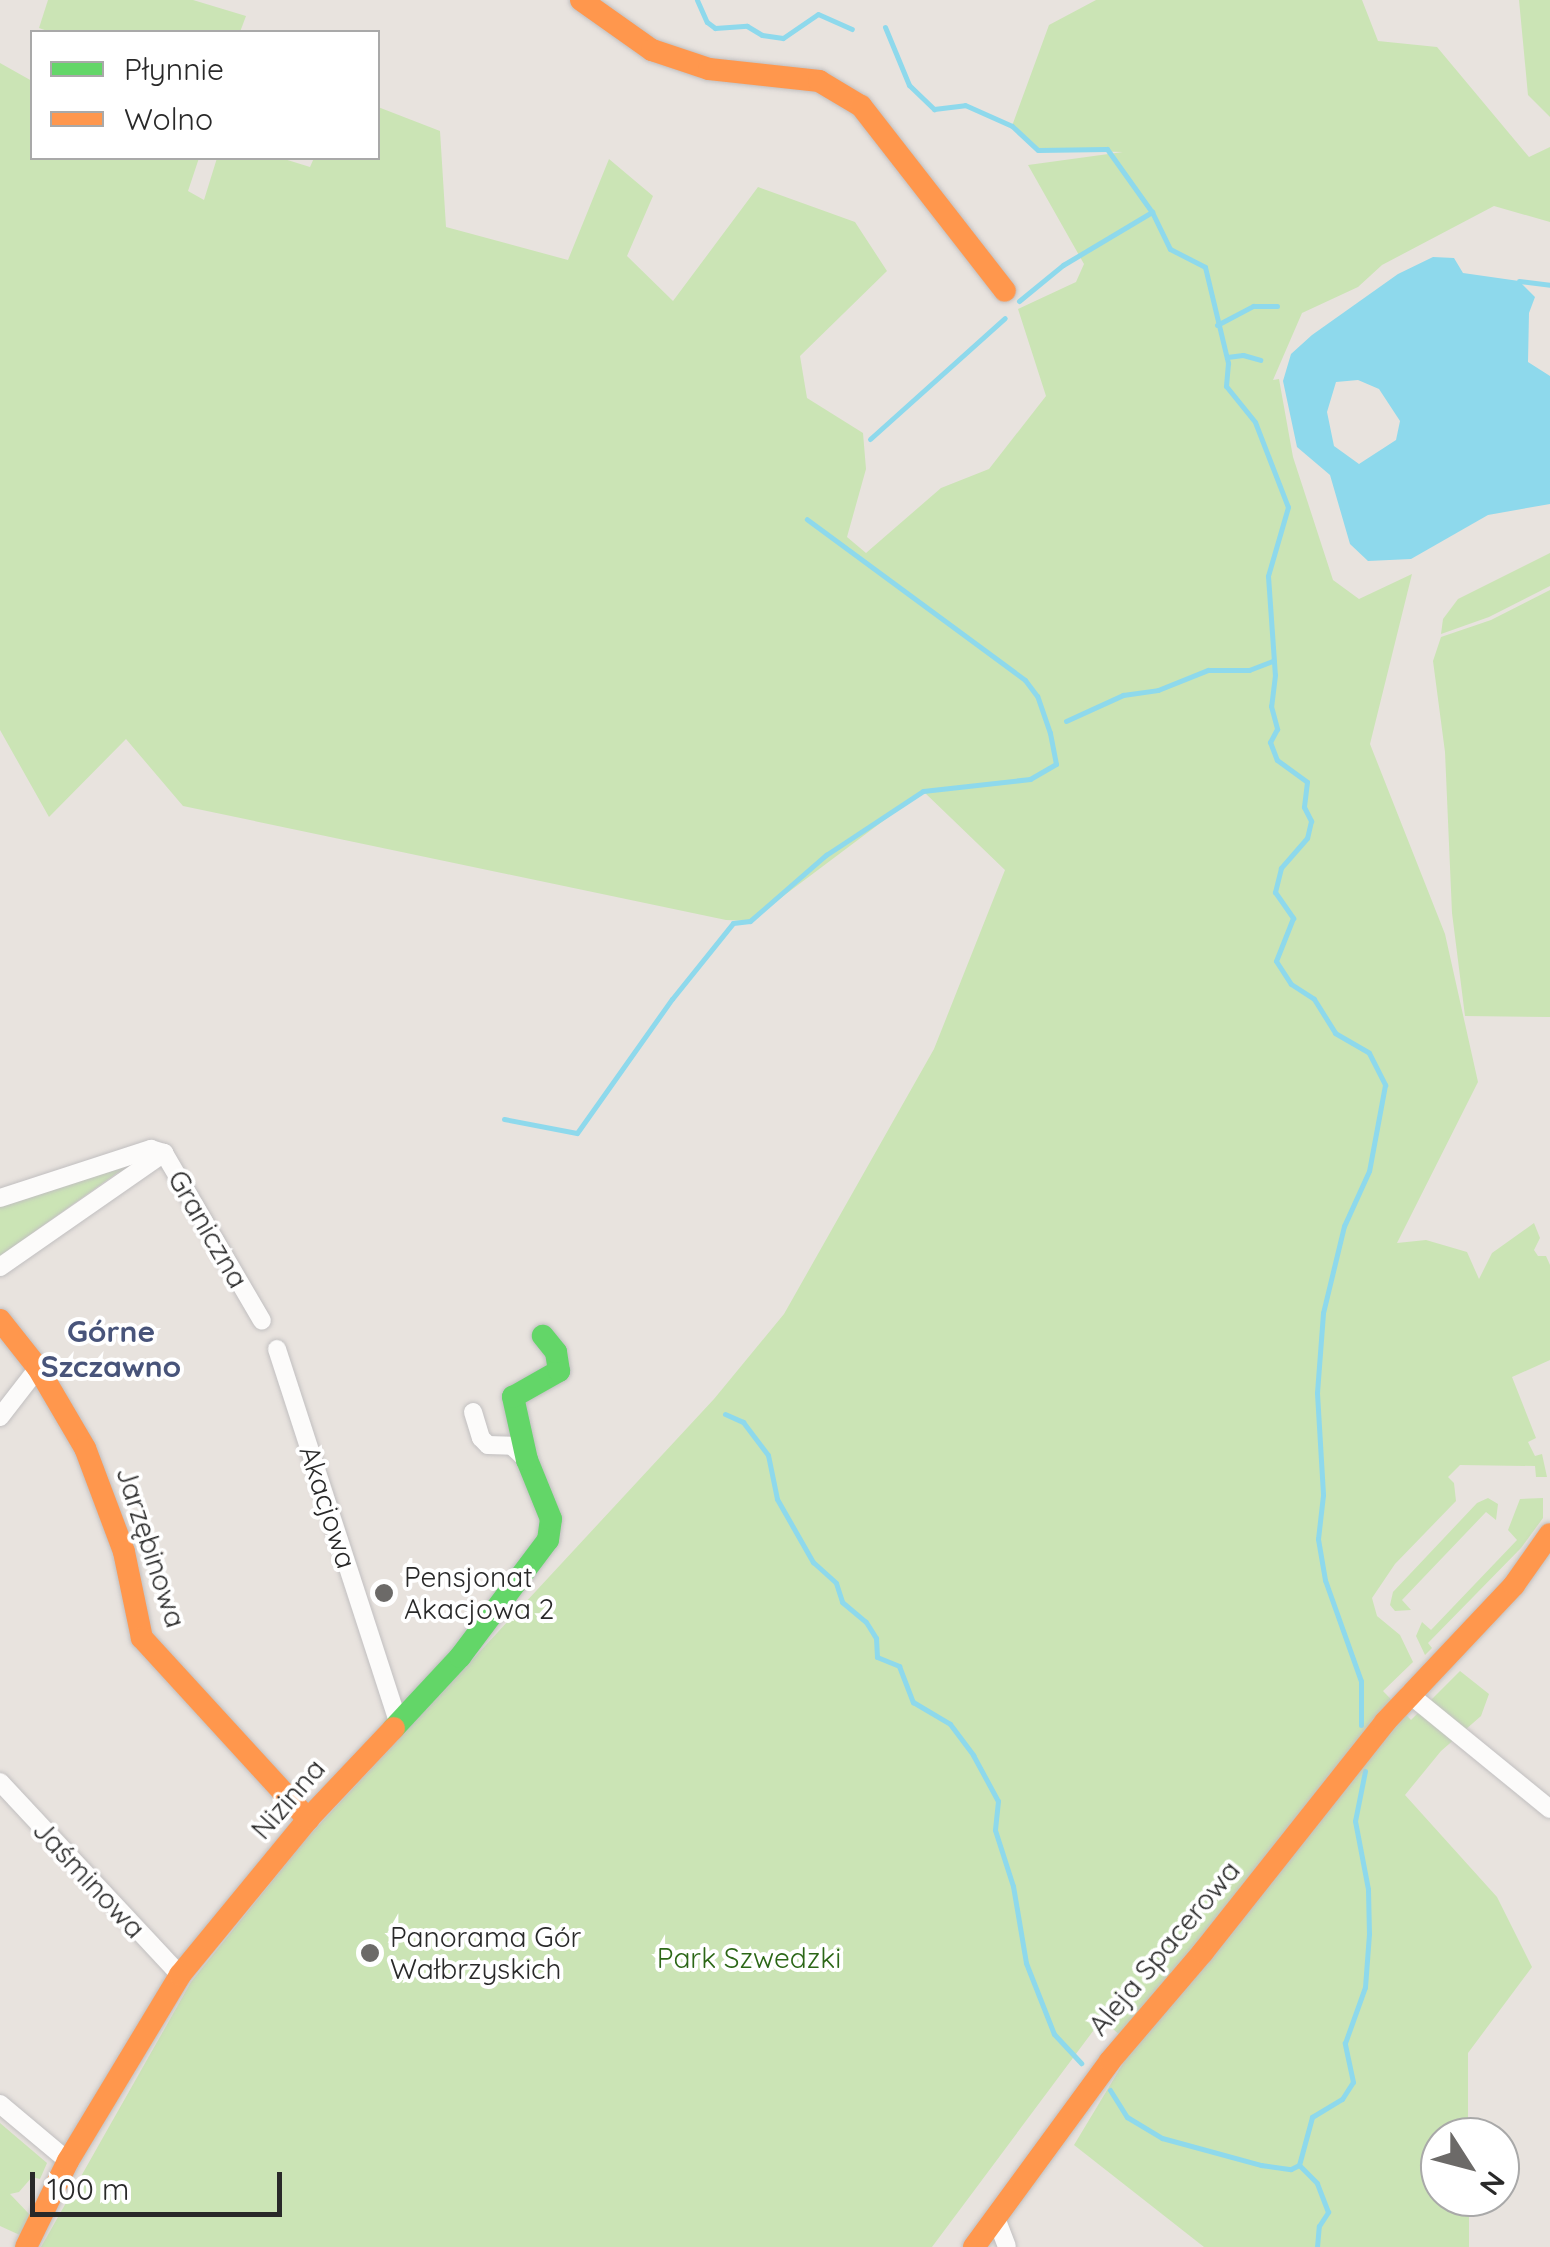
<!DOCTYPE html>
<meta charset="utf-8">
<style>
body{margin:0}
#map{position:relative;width:1550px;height:2247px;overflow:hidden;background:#e8e3de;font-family:Quicksand,sans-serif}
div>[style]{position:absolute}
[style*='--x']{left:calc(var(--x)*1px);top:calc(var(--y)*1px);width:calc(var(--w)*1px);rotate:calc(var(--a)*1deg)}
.green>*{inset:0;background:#cbe4b5}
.water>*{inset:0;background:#8ed9ec}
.stream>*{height:5px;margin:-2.5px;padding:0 2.5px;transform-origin:2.5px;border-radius:2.5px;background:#8ed9ec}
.roads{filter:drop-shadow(0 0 2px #c1bfc0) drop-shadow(0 0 2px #c1bfc0)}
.street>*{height:18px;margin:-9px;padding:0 9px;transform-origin:9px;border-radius:9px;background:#fcfbfa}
.fast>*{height:22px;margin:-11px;padding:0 11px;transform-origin:11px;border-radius:11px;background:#63d668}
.slow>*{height:22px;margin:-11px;padding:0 11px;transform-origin:11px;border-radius:11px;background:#ff974d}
.dots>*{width:28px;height:28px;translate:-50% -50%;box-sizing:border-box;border:5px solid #fff;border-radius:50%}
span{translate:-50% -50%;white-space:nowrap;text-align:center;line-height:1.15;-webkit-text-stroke:8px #fff;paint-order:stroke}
.street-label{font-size:28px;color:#292929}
.poi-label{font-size:28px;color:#292929}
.left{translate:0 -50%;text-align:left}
.park-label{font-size:28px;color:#2c6717}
.neighbourhood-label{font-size:30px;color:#48547a;font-weight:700}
.legend{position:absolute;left:30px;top:30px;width:350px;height:130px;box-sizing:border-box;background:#fff;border:2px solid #a9a9a9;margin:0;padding:12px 18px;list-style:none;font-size:30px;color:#292929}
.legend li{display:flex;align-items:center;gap:20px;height:50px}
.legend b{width:50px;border:2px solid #a9a9a9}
.north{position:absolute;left:1420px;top:2117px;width:100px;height:100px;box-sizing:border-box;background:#fff;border:2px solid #a9a9a9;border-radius:50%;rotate:126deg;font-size:28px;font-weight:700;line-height:40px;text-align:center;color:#292929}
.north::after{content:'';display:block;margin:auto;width:35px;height:45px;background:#6c6a68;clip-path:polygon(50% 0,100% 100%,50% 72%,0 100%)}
.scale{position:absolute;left:30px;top:2172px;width:252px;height:45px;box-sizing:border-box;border:5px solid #292929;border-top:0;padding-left:12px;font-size:30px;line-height:35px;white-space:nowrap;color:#292929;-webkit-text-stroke:8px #fff;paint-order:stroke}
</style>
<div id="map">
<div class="green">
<div style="clip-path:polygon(48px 0,193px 0,246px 16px,240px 32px,50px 32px,39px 28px)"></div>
<div style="clip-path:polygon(1096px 0,1362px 0,1378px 41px,1437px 47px,1529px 157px,1550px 147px,1550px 222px,1494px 206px,1382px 265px,1358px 287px,1302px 313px,1273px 380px,1279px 379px,1293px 457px,1333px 580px,1359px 599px,1412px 574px,1370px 744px,1445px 934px,1478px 1082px,1397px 1243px,1426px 1240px,1467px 1252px,1479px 1279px,1492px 1253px,1534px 1223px,1540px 1238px,1534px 1250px,1538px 1256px,1546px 1256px,1550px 1265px,1550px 1360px,1512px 1377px,1536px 1438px,1528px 1442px,1535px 1456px,1542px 1454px,1547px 1477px,1536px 1477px,1535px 1466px,1460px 1465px,1448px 1477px,1454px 1483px,1456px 1501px,1395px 1564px,1372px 1598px,1377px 1616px,1400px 1635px,1413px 1662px,1383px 1691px,1411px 1720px,1460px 1671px,1489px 1694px,1481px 1716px,1441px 1751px,1405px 1795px,1497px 1897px,1532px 1967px,1468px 2053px,1468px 2137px,1440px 2137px,1440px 2197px,1469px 2197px,1469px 2247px,1204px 2247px,1074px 2145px,1133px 2047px,1102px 2019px,932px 2247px,41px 2247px,191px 1982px,306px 1839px,714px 1399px,784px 1314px,934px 1049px,1005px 870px,923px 791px,750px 921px,726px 920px,183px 806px,126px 739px,49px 817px,0 730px,0 63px,32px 81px,32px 158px,199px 158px,188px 191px,204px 200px,217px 158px,281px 158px,310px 167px,314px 158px,378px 158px,378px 107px,440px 131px,446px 227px,568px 260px,609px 159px,653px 196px,627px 256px,673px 301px,758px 187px,855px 222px,887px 271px,800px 356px,807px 398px,863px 433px,866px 469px,847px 537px,866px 553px,941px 488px,989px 469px,1046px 396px,1018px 309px,1076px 282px,1084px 264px,1028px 165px,1123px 152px,1038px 150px,1012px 126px,1049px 25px)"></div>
<div style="clip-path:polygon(1519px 0,1550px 0,1550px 117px,1528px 95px)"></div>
<div style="clip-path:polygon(1550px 553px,1550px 586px,1489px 617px,1441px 634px,1443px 619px,1458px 599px)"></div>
<div style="clip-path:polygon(1550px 590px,1550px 1017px,1465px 1016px,1452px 913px,1445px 752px,1433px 661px,1441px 637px,1491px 620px)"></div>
<div style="clip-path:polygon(146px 1158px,117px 1173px,0 1256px,0 1207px)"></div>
<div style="clip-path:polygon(1488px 1498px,1498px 1504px,1496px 1520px,1486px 1512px,1402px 1600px,1411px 1610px,1395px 1611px,1390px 1605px,1393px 1592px,1477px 1503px)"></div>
<div style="clip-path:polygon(1543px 1498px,1543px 1518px,1521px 1548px,1428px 1643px,1432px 1648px,1425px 1655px,1416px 1636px,1422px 1622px,1431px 1630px,1517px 1540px,1508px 1530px,1520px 1499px)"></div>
<div style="clip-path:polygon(0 2123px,47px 2163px,40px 2179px,32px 2177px,19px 2192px,10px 2194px,31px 2216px,22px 2236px,0 2226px)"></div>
</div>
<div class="water">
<div style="clip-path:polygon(evenodd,1433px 257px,1454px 258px,1463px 273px,1519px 281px,1535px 297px,1529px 313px,1528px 362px,1550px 376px,1550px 504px,1488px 515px,1411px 559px,1368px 561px,1350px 544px,1330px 475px,1297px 447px,1283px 381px,1291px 354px,1312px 335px,1398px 274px,1433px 257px,1358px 380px,1379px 389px,1400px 421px,1396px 440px,1359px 464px,1334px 446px,1327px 412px,1336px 382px,1358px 380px)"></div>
</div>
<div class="stream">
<div style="--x:697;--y:0;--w:24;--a:66"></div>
<div style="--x:707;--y:22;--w:10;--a:37"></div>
<div style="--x:715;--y:28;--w:32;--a:-4"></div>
<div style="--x:747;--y:26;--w:17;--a:31"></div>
<div style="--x:762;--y:35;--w:21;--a:8"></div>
<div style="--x:783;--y:38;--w:42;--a:-34.4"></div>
<div style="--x:818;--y:14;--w:37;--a:24"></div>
<div style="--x:885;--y:27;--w:63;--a:67.5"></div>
<div style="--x:909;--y:85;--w:35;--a:44"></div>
<div style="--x:934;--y:109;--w:31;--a:-7"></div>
<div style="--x:965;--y:105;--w:51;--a:24.1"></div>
<div style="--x:1012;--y:126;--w:35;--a:43"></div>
<div style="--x:1038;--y:150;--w:69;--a:-0.8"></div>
<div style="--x:1107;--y:149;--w:77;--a:54.5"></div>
<div style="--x:1152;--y:212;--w:41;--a:64.1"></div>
<div style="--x:1170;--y:249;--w:39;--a:27"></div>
<div style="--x:1205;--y:267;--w:99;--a:76.5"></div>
<div style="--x:1228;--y:363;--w:23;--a:95"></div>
<div style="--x:1226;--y:386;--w:46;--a:51.1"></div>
<div style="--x:1255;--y:422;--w:91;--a:68.8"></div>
<div style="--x:1288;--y:507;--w:72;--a:106.2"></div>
<div style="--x:1268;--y:576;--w:99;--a:86"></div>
<div style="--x:1275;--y:675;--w:31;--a:97"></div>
<div style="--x:1271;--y:706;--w:24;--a:75"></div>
<div style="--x:1277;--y:729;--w:15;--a:118"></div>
<div style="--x:1270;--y:742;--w:19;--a:69"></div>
<div style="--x:1277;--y:760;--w:37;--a:36"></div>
<div style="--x:1307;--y:782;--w:25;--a:97"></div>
<div style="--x:1304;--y:807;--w:16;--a:63"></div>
<div style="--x:1311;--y:821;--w:17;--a:103"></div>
<div style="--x:1307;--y:838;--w:40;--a:131"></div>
<div style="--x:1281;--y:868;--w:25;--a:104"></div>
<div style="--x:1275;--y:892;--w:32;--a:55"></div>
<div style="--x:1293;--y:918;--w:46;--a:111.6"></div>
<div style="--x:1276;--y:961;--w:27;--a:57"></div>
<div style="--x:1291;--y:984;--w:27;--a:33"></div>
<div style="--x:1314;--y:999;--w:40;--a:58"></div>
<div style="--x:1335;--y:1033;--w:39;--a:30"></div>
<div style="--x:1369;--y:1053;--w:36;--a:63"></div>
<div style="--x:1385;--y:1085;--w:87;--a:100.5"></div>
<div style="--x:1369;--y:1171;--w:60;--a:114.4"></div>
<div style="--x:1344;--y:1226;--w:89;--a:103.6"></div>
<div style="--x:1323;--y:1313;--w:80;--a:94.3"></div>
<div style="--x:1317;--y:1393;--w:102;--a:86.6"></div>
<div style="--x:1323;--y:1495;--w:44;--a:96.5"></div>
<div style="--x:1318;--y:1539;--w:42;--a:80.3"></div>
<div style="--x:1325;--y:1580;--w:107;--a:70.4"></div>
<div style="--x:1361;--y:1681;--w:44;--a:90"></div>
<div style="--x:1519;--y:281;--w:31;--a:7"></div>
<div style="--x:1019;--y:301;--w:57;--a:-39.3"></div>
<div style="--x:1063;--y:265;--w:104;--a:-30.8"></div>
<div style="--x:1217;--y:325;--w:41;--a:-27.8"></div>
<div style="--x:1253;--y:306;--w:24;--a:0"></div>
<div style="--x:1227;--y:357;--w:16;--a:-7"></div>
<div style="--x:1243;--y:355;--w:18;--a:16"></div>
<div style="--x:870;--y:439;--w:181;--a:-41.9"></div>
<div style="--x:1066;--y:721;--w:63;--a:-24.5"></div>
<div style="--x:1123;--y:695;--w:35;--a:-8"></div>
<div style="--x:1158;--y:690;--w:54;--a:-21.8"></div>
<div style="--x:1208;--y:670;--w:41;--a:0"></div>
<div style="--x:1249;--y:670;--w:26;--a:-21"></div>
<div style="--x:504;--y:1119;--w:74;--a:10.9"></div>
<div style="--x:577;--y:1133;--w:164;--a:-54.7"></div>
<div style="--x:672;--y:999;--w:97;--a:-51.2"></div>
<div style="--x:733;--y:923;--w:17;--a:-7"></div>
<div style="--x:750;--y:921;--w:101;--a:-41"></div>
<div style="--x:826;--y:855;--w:116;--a:-33.4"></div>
<div style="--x:923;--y:791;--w:108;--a:-6.4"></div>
<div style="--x:1030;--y:779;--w:30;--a:-30"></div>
<div style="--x:1056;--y:764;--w:32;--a:-101"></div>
<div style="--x:1050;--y:733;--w:39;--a:-109"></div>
<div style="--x:1037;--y:696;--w:20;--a:-127"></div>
<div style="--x:1025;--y:680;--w:271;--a:-143.6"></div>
<div style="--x:725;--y:1414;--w:20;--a:24"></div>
<div style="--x:743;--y:1422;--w:41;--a:52.9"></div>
<div style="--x:768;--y:1455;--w:45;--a:78.4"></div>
<div style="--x:777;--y:1499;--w:73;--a:60.3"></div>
<div style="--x:813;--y:1562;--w:31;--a:42"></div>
<div style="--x:836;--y:1583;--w:20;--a:72"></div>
<div style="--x:842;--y:1602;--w:31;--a:40"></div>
<div style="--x:866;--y:1622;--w:19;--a:58"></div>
<div style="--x:876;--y:1638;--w:19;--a:87"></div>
<div style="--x:877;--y:1657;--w:24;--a:22"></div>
<div style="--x:899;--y:1666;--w:39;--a:69"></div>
<div style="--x:913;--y:1702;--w:43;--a:30.7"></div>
<div style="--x:950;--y:1724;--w:39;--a:53"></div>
<div style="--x:973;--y:1755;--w:52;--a:61.5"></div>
<div style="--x:998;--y:1801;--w:29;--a:96"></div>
<div style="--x:995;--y:1830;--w:59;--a:72.2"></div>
<div style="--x:1013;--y:1886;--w:78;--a:80.4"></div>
<div style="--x:1026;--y:1963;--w:76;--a:68.5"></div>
<div style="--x:1054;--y:2034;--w:40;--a:47"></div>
<div style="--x:1110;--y:2090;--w:32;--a:58"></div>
<div style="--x:1127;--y:2117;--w:41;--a:31"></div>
<div style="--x:1162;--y:2138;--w:103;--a:15.3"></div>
<div style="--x:1261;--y:2165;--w:30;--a:8"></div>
<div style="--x:1291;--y:2169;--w:9;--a:-27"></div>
<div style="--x:1317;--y:2247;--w:21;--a:-85"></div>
<div style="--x:1319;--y:2226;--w:17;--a:-57"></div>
<div style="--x:1328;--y:2212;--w:31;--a:-111"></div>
<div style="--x:1317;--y:2183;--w:25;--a:-135"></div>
<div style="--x:1299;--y:2165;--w:50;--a:-74.8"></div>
<div style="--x:1312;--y:2117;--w:35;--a:-31"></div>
<div style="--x:1342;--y:2099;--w:20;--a:-57"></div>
<div style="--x:1353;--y:2082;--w:40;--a:-102"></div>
<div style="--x:1345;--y:2043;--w:59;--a:-70.3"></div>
<div style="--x:1365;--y:1987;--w:53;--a:-85.7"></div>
<div style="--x:1369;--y:1934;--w:45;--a:-91.3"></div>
<div style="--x:1368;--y:1889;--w:69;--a:-100.8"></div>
<div style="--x:1355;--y:1821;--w:51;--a:-78.7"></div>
</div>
<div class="roads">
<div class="street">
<div style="--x:0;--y:1198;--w:159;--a:-18"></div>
<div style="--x:151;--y:1149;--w:14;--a:17"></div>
<div style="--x:0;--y:1267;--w:200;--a:-34.8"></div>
<div style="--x:164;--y:1153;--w:194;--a:59.7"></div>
<div style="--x:277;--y:1349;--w:392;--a:72"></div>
<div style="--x:473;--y:1412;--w:27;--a:73"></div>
<div style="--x:481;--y:1438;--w:10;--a:45"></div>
<div style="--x:488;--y:1445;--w:24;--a:2"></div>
<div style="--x:512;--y:1446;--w:21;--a:43"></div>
<div style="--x:0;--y:1417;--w:62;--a:-52.2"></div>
<div style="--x:1409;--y:1694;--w:182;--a:39.2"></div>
<div style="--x:0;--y:1782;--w:264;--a:47"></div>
<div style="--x:0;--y:2104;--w:89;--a:40"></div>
<div style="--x:996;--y:2218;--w:30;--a:69"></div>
</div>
<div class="fast">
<div style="--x:394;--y:1728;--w:97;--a:-47.1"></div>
<div style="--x:460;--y:1657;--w:146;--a:-53.1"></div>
<div style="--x:548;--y:1540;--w:21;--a:-82"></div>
<div style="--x:551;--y:1519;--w:64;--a:-112.1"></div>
<div style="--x:527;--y:1460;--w:65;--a:-102.5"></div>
<div style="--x:513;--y:1397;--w:53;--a:-29.5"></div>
<div style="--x:559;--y:1371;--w:19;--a:-99"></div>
<div style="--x:556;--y:1352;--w:21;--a:-129"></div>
</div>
<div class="slow">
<div style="--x:581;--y:0;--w:87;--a:35.2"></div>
<div style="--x:652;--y:50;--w:60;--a:18.4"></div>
<div style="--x:709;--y:69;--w:111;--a:6.2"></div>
<div style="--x:819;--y:81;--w:49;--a:30.8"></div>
<div style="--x:861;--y:106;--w:234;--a:52.1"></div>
<div style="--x:0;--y:1320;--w:61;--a:51.6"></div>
<div style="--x:38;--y:1368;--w:93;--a:59.6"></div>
<div style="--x:85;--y:1448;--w:111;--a:69.4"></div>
<div style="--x:124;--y:1552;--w:88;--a:78.2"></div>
<div style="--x:142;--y:1638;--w:246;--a:47.5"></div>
<div style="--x:26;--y:2247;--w:96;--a:-64"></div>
<div style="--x:68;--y:2161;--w:217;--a:-58.9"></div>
<div style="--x:180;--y:1975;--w:202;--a:-50.6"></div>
<div style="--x:308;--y:1819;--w:125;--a:-46.6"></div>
<div style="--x:974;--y:2247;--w:230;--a:-53.8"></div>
<div style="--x:1110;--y:2061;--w:143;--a:-49.5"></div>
<div style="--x:1203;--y:1952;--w:293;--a:-51.6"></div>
<div style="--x:1385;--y:1722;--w:188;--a:-46.7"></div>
<div style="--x:1514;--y:1585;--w:62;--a:-54.8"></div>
</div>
</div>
<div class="dots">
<div style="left:384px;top:1593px;background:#6c6a68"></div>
<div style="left:370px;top:1953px;background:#6c6a68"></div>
</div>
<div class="street-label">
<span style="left:208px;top:1229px;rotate:60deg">Graniczna</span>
<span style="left:328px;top:1507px;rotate:72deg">Akacjowa</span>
<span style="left:151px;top:1547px;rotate:72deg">Jarzębinowa</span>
<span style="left:288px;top:1799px;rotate:-49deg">Nizinna</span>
<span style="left:89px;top:1879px;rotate:47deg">Jaśminowa</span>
<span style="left:1164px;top:1948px;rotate:-50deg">Aleja Spacerowa</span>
</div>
<div class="poi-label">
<span class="left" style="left:404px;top:1593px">Pensjonat<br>Akacjowa 2</span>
<span class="left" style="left:390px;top:1953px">Panorama Gór<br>Wałbrzyskich</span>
</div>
<div class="park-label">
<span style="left:749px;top:1958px">Park Szwedzki</span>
</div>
<div class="neighbourhood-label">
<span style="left:111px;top:1348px">Górne<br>Szczawno</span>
</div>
<ul class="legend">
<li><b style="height:12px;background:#63d668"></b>Płynnie</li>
<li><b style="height:12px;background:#ff974d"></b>Wolno</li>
</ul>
<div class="north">N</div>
<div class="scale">100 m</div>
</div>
